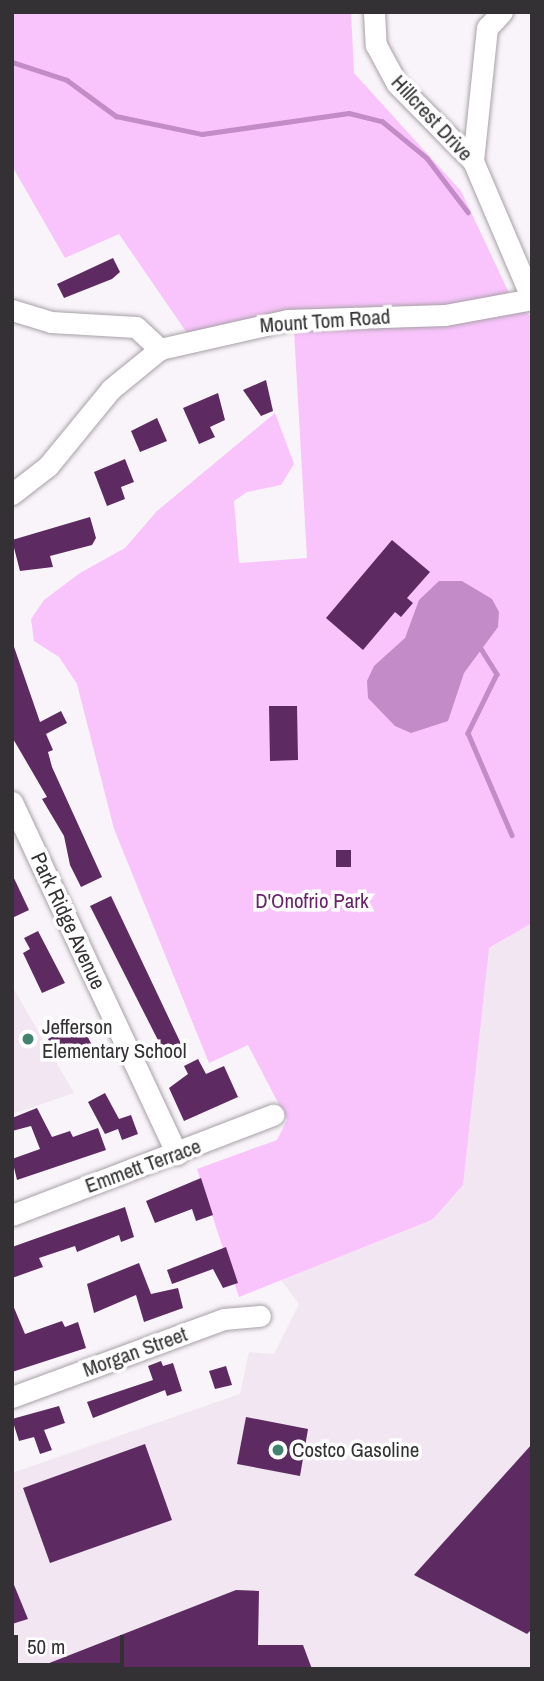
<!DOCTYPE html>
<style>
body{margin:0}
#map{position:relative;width:544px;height:1681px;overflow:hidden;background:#f9f4f9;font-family:"Archivo Narrow",sans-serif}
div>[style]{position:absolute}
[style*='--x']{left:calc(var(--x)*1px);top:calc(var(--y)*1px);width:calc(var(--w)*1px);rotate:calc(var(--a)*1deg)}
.built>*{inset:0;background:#f1e6f1}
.green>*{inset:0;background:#f9c4fc}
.water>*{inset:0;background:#c38bc7}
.stream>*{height:4.5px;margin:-2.25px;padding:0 2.25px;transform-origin:2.25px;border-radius:2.25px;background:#c38bc7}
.building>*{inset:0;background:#5d2b61}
.roads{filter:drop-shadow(0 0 2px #a6a1a6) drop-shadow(0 0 2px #a6a1a6)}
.minor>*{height:21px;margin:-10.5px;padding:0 10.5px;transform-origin:10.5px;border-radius:10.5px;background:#fff}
.dots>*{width:19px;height:19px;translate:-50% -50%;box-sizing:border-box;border:4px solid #fff;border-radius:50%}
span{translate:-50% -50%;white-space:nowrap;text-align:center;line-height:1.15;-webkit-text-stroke:7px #fff;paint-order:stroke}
.street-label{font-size:21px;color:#333133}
.park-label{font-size:21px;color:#67236c}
.poi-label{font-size:21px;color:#333133}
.left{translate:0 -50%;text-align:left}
.frame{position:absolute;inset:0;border:14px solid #333133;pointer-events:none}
.scale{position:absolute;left:14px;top:1635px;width:110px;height:32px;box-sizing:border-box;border:4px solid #333133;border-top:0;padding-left:9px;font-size:21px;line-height:24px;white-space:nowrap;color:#333133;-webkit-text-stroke:5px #fff;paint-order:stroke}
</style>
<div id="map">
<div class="built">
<div style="clip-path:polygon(532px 923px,532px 1669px,12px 1669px,12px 1473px,240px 1394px,249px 1352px,274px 1354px,299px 1304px,281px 1280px,433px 1220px,489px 948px)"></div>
<div style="clip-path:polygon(12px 986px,74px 1093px,12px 1114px)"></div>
</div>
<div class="green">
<div style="clip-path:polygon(12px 12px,351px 12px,354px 73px,461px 191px,510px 295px,532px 318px,532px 923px,489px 948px,463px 1185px,432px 1220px,239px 1297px,197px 1169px,277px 1140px,287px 1120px,248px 1045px,209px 1063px,114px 829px,77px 684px,59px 657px,34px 641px,31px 619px,44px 600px,80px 573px,125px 548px,157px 511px,275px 413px,294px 464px,281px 485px,247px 492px,234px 501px,239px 563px,307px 558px,293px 313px,187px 333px,119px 234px,65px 258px,12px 166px)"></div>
</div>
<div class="water">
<div style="clip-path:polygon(439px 581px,462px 581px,492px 599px,499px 612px,498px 627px,464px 673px,448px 721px,411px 733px,395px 726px,368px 698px,367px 681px,374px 666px,405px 638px,419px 600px)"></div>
</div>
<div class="stream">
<div style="--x:12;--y:62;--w:58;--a:18.1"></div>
<div style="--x:67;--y:80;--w:61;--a:36.3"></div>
<div style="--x:116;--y:116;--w:88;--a:11.8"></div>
<div style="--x:202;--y:134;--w:148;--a:-8.1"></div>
<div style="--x:349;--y:113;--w:34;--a:14"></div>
<div style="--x:382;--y:121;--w:58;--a:39.4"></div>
<div style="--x:427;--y:158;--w:68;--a:52.8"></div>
<div style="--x:480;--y:647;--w:32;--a:58"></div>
<div style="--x:497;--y:674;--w:66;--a:116.2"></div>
<div style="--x:468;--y:733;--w:111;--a:66.7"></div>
</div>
<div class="building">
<div style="clip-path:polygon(113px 258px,120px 272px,112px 279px,64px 298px,57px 284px)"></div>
<div style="clip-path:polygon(266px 380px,273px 411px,261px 416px,243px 390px)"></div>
<div style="clip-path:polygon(218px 393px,225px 420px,210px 427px,215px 437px,199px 444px,183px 408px)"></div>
<div style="clip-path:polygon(157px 418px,167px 441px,140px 452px,131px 431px)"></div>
<div style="clip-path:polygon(125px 459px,134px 482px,121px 487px,125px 499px,107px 506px,94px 472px)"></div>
<div style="clip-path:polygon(90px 517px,96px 538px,92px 545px,50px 556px,53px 567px,20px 571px,12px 540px)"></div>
<div style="clip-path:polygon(392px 540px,430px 572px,407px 598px,413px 603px,401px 617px,395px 612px,363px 650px,326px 618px)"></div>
<div style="clip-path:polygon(12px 641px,40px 722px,61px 711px,67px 723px,46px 734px,53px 750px,48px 752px,52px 767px,102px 877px,81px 887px,70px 865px,64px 836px,42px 799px,47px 797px,12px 737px)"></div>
<div style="clip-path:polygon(269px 706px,297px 706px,298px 760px,270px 761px)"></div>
<div style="clip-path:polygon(336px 850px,351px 850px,351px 867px,336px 867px)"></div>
<div style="clip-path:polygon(12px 874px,29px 910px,12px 918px)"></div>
<div style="clip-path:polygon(111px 896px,183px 1048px,166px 1056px,90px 906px)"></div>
<div style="clip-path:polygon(38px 931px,65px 983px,42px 993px,23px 953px,30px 949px,24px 938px)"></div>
<div style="clip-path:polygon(80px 1022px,94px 1049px,77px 1058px,72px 1047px,56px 1055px,48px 1039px)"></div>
<div style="clip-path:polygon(198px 1059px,206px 1074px,224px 1066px,238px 1097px,184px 1121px,169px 1088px,188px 1074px,184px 1066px)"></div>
<div style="clip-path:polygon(105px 1093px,119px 1119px,131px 1115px,138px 1134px,122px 1140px,118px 1129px,105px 1134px,88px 1102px)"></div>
<div style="clip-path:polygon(37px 1108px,52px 1137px,70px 1131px,73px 1137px,98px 1128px,106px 1150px,17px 1180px,12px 1159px,40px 1149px,31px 1126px,12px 1131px,12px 1118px)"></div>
<div style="clip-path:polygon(201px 1178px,213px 1215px,196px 1221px,192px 1209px,155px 1223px,146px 1201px)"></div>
<div style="clip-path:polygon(125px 1207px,134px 1237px,121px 1242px,119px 1235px,77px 1252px,75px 1246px,39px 1258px,43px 1267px,12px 1278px,12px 1247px)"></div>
<div style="clip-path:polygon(226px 1247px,238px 1283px,223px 1288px,213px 1269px,172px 1284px,167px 1270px)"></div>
<div style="clip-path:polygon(139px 1263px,151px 1294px,178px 1288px,183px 1308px,144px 1322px,136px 1295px,94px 1313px,87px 1284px)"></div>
<div style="clip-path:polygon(12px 1303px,25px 1334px,62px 1321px,65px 1327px,78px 1322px,86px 1348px,12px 1372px)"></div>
<div style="clip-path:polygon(161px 1361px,163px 1366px,173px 1363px,182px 1391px,167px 1396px,165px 1390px,93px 1418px,87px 1402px,153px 1380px,148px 1366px)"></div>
<div style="clip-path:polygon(226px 1366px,232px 1385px,215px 1389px,209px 1371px)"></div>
<div style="clip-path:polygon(59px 1406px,65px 1423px,44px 1430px,52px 1450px,40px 1454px,34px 1437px,19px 1441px,12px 1419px)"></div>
<div style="clip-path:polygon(246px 1417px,308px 1429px,300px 1476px,237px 1464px)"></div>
<div style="clip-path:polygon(145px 1444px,172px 1520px,50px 1563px,23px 1488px)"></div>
<div style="clip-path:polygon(532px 1444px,532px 1629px,527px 1634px,414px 1575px)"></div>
<div style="clip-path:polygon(12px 1580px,28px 1619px,12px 1624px)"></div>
<div style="clip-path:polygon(236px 1590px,259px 1591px,258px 1645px,303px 1645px,312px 1669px,34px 1669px)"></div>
</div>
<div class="roads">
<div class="minor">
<div style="--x:374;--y:12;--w:33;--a:87"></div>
<div style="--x:376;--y:45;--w:44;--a:61.7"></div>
<div style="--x:397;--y:84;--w:108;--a:45.4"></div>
<div style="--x:473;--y:161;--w:150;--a:66.9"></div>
<div style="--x:473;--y:161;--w:134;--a:-84"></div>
<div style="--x:487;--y:28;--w:22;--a:-47"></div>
<div style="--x:12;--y:310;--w:41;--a:17.1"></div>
<div style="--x:51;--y:322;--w:85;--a:3.4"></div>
<div style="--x:136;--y:327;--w:33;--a:43"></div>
<div style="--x:12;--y:494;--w:46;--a:-37.9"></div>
<div style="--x:48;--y:466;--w:99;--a:-50.7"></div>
<div style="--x:111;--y:389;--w:63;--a:-39.2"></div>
<div style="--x:160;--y:349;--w:131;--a:-12.8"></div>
<div style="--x:288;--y:320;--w:157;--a:-1.8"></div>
<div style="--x:445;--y:315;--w:88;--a:-10.4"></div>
<div style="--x:12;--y:802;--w:389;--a:64.9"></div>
<div style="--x:12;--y:1215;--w:280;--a:-21"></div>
<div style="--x:12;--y:1397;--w:226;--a:-20.2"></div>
<div style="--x:224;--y:1319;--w:36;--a:-5"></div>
</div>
</div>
<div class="dots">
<div style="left:28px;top:1039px;background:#418271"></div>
<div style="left:278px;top:1450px;background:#418271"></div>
</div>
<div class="street-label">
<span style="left:432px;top:118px;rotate:47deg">Hillcrest Drive</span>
<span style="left:325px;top:321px;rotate:-4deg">Mount Tom Road</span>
<span style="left:68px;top:921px;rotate:65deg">Park Ridge Avenue</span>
<span style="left:143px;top:1166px;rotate:-20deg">Emmett Terrace</span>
<span style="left:135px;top:1352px;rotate:-20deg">Morgan Street</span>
</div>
<div class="park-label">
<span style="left:312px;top:901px">D'Onofrio Park</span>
</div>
<div class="poi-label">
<span class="left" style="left:42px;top:1039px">Jefferson<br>Elementary School</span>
<span class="left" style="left:292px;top:1450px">Costco Gasoline</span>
</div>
<div class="frame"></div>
<div class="scale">50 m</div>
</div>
